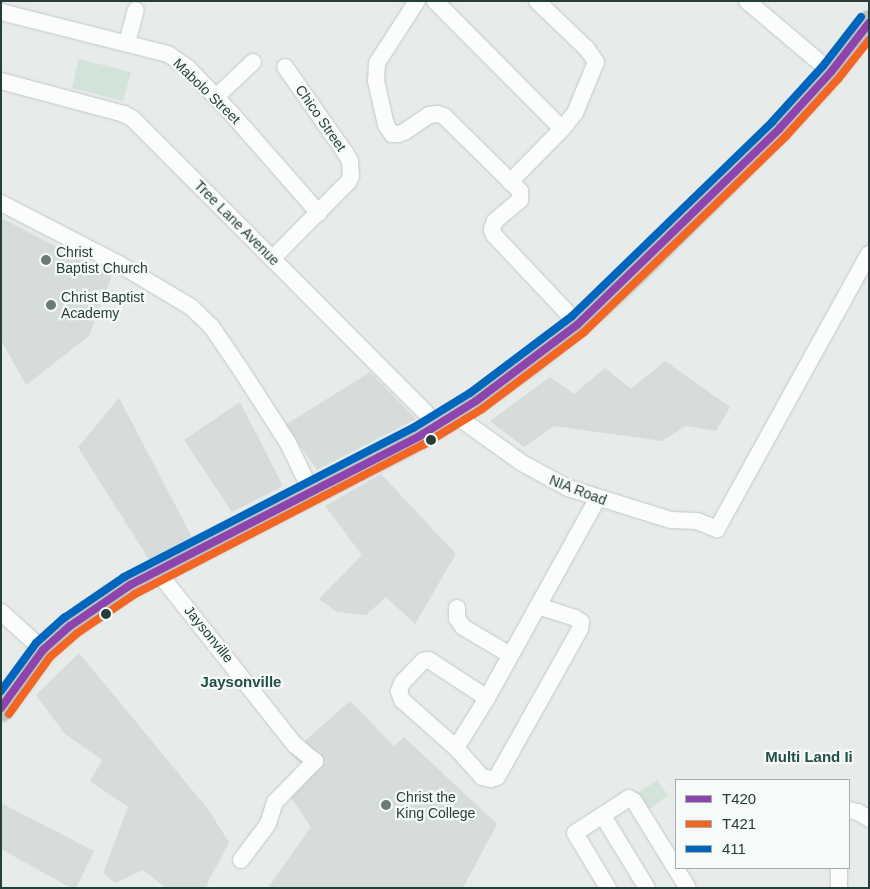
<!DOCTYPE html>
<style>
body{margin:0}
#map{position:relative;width:870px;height:889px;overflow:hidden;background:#e7ebea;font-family:Arial,sans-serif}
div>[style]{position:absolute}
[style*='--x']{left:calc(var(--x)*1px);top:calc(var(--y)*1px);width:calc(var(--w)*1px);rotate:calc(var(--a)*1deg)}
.built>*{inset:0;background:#d5dcda}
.green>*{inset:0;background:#d2e3d9}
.roads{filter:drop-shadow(0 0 1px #c4c8c7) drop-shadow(0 0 1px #c4c8c7)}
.minor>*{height:16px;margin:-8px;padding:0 8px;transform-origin:8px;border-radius:8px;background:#fbfcfc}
.highway>*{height:25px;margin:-12.5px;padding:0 12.5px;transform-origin:12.5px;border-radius:12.5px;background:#bcc3c2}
.bus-1>*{height:8px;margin:-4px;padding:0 4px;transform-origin:4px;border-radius:4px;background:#8e44ad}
.bus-2>*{height:8px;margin:-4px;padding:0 4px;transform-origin:4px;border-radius:4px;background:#f26522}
.bus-3>*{height:8px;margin:-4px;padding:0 4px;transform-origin:4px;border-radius:4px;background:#0065bd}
.dots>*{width:14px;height:14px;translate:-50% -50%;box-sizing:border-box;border:2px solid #f6faf8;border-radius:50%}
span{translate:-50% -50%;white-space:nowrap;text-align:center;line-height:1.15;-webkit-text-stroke:4.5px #f6faf8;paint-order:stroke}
.street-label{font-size:14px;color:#253e3b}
.poi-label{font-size:14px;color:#253e3b}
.left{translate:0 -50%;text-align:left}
.neighbourhood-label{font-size:15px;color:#224f4a;font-weight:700}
.frame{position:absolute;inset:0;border:2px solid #253e3b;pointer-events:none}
.legend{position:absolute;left:675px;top:779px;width:175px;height:90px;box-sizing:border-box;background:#f6faf8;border:1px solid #a2afac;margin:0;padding:6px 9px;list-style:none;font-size:15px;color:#253e3b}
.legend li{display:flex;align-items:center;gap:10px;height:25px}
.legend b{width:25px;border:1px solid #a2afac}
</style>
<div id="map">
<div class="built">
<div style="clip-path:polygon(1px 218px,112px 275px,89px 336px,26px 385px,1px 340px)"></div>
<div style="clip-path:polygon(665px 361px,730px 407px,716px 431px,686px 426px,662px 441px,554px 426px,524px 447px,490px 421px,550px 377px,574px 394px,605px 368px,631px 389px)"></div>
<div style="clip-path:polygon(370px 372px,416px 419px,317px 470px,285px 425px)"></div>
<div style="clip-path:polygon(119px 398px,192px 537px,150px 561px,78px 447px)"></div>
<div style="clip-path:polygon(240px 402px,283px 486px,232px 512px,184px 440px)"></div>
<div style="clip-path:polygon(381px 474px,456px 554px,415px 624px,386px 597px,366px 615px,337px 612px,319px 599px,362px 555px,325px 506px)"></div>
<div style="clip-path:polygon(79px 653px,207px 808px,229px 842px,205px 888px,166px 888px,143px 870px,115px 883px,103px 873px,128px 807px,90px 781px,102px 760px,64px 733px,36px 695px)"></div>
<div style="clip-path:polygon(350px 701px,394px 746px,404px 737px,497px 824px,463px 888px,268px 888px,311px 827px,283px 786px,303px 766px,290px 754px)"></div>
<div style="clip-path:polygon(1px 803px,94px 851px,76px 888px,71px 888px,1px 849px)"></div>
</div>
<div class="green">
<div style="clip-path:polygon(79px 59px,131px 72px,123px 101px,72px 88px)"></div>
<div style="clip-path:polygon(657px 780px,668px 795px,647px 811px,635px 795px)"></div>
</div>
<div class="roads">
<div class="minor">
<div style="--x:417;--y:1;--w:74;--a:122.8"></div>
<div style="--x:377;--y:63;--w:18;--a:93"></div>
<div style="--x:376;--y:81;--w:45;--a:77.2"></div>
<div style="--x:386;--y:125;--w:11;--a:56"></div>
<div style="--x:392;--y:134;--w:6;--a:0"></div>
<div style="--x:398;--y:134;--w:6;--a:-18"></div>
<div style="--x:404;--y:132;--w:30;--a:-34"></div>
<div style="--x:429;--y:115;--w:9;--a:-6"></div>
<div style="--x:438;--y:114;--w:6;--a:18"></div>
<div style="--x:444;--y:116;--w:107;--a:44.6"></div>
<div style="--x:520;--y:191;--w:9;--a:90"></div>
<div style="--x:520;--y:200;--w:33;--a:140"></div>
<div style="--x:495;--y:221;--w:9;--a:111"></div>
<div style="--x:492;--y:229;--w:6;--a:72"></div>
<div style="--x:494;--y:235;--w:122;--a:46.7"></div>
<div style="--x:435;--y:1;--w:180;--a:45.2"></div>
<div style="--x:747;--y:1;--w:110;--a:40.2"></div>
<div style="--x:1;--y:12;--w:172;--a:14.1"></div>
<div style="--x:168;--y:54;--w:24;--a:35"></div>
<div style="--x:188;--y:68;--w:62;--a:46.3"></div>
<div style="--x:231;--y:113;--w:133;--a:48.7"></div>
<div style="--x:127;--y:43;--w:34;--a:-75"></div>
<div style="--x:1;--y:81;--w:127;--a:15"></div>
<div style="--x:124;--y:114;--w:10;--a:29"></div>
<div style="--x:133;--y:119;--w:432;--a:45.1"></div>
<div style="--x:216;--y:97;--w:51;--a:-43.4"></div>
<div style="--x:510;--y:182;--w:74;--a:-45.5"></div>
<div style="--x:562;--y:129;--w:21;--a:-51"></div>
<div style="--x:575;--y:113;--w:55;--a:-67.6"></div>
<div style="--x:596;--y:62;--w:16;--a:-125"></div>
<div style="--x:587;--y:49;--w:69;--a:-136.2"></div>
<div style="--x:1;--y:203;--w:133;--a:27.3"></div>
<div style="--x:119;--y:264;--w:84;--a:30.8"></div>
<div style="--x:191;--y:307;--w:28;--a:44"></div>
<div style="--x:211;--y:326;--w:53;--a:55.7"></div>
<div style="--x:241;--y:370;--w:87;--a:57.2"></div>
<div style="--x:288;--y:443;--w:55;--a:64.4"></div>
<div style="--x:272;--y:259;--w:108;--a:-45.4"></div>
<div style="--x:348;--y:182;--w:7;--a:-63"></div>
<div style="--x:351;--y:176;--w:15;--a:-94"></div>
<div style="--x:350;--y:161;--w:8;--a:-120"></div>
<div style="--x:346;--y:154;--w:106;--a:-125"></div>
<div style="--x:455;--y:415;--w:82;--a:35.6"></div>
<div style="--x:522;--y:463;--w:52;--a:28.5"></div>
<div style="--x:568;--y:488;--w:108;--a:17.3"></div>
<div style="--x:671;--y:520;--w:26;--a:2"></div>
<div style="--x:697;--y:521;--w:22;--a:22"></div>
<div style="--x:717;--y:529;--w:314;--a:-61.1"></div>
<div style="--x:157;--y:571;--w:222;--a:51.6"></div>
<div style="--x:295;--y:745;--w:26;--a:39"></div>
<div style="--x:315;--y:761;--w:57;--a:134.3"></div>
<div style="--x:275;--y:802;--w:23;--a:108"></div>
<div style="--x:268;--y:824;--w:45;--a:126.9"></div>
<div style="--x:457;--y:608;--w:10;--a:90"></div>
<div style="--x:457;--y:618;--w:11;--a:56"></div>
<div style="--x:463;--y:627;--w:55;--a:30.8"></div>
<div style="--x:1;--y:612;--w:57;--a:42.1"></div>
<div style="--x:487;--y:698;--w:69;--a:-146.8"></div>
<div style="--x:429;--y:660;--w:6;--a:171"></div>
<div style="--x:423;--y:661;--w:30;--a:134"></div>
<div style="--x:402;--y:683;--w:9;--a:111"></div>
<div style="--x:399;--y:691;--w:9;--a:72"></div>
<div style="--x:402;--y:700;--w:72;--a:41.6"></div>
<div style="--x:456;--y:748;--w:39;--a:48"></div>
<div style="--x:482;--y:777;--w:9;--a:13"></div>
<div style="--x:491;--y:779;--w:6;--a:-18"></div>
<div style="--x:497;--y:777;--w:170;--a:-60.7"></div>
<div style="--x:580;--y:629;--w:7;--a:-82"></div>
<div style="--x:581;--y:622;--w:7;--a:-146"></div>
<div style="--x:575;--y:618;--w:39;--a:-162"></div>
<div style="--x:456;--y:748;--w:59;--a:-58.2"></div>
<div style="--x:487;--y:698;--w:229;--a:-61"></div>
<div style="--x:849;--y:810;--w:9;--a:13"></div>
<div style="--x:858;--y:812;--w:13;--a:32"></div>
<div style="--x:603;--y:816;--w:84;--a:58.6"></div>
<div style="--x:608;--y:888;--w:64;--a:-121"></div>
<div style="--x:575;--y:833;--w:64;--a:-32.9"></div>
<div style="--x:629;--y:798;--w:6;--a:31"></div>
<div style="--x:634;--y:801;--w:102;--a:58.2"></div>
<div style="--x:839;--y:888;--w:20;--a:-90"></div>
</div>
<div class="highway">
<div style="--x:1;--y:708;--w:72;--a:-54.1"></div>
<div style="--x:43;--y:650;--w:36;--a:-42"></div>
<div style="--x:70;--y:626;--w:73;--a:-34.3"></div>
<div style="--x:130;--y:585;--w:324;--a:-27.2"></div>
<div style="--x:418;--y:437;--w:68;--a:-31.8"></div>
<div style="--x:476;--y:401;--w:64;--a:-36.2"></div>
<div style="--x:528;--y:363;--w:63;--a:-38"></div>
<div style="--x:578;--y:324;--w:81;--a:-43"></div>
<div style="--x:637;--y:269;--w:199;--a:-44.6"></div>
<div style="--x:779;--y:129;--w:77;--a:-47.6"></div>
<div style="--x:831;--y:72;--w:62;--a:-52.2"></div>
</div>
</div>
<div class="bus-1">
<div style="--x:1;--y:708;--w:72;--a:-54.1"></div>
<div style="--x:43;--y:650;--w:36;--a:-42"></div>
<div style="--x:70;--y:626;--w:73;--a:-34.3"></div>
<div style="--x:130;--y:585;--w:324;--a:-27.2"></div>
<div style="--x:418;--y:437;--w:68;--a:-31.8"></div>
<div style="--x:476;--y:401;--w:128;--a:-37"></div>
<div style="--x:578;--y:324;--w:280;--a:-44.1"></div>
<div style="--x:779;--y:129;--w:77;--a:-47.6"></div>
<div style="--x:831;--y:72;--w:62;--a:-52.2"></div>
</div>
<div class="bus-2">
<div style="--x:9;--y:714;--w:70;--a:-54.3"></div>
<div style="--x:50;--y:657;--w:35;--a:-41"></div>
<div style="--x:76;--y:634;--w:71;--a:-34.1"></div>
<div style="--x:135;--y:594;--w:324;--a:-27.4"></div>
<div style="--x:423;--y:445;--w:69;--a:-31.4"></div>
<div style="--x:482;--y:409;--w:128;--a:-37"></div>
<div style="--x:584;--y:332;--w:281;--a:-44.1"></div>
<div style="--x:786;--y:136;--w:77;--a:-47.6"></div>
<div style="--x:838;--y:79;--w:50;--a:-51.5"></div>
</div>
<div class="bus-3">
<div style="--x:1;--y:691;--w:59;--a:-53.9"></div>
<div style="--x:36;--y:643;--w:38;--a:-42"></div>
<div style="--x:64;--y:618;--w:73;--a:-34.3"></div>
<div style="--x:124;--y:577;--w:325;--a:-27.3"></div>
<div style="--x:413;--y:428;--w:67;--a:-31.6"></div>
<div style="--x:470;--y:393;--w:128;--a:-37"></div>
<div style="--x:572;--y:316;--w:279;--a:-44.1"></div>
<div style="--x:772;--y:122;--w:76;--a:-47.7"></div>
<div style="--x:823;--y:66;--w:62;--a:-52.2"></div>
</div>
<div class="dots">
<div style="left:46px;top:260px;background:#697b78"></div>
<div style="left:51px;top:305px;background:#697b78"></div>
<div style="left:431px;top:440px;background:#253e3b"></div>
<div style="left:106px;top:614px;background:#253e3b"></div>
<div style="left:386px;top:805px;background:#697b78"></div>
</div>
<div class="street-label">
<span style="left:207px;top:91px;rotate:44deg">Mabolo Street</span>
<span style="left:321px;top:118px;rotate:55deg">Chico Street</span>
<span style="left:237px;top:223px;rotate:45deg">Tree Lane Avenue</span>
<span style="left:578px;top:490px;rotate:21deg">NIA Road</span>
<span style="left:209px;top:634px;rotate:51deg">Jaysonville</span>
</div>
<div class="poi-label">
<span class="left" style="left:56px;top:260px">Christ<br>Baptist Church</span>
<span class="left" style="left:61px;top:305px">Christ Baptist<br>Academy</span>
<span class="left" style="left:396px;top:805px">Christ the<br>King College</span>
</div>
<div class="neighbourhood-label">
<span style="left:241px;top:682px">Jaysonville</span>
<span style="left:809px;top:757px">Multi Land Ii</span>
</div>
<div class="frame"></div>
<ul class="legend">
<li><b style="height:6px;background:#8e44ad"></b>T420</li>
<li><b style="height:6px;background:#f26522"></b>T421</li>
<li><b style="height:6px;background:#0065bd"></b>411</li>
</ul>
</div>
